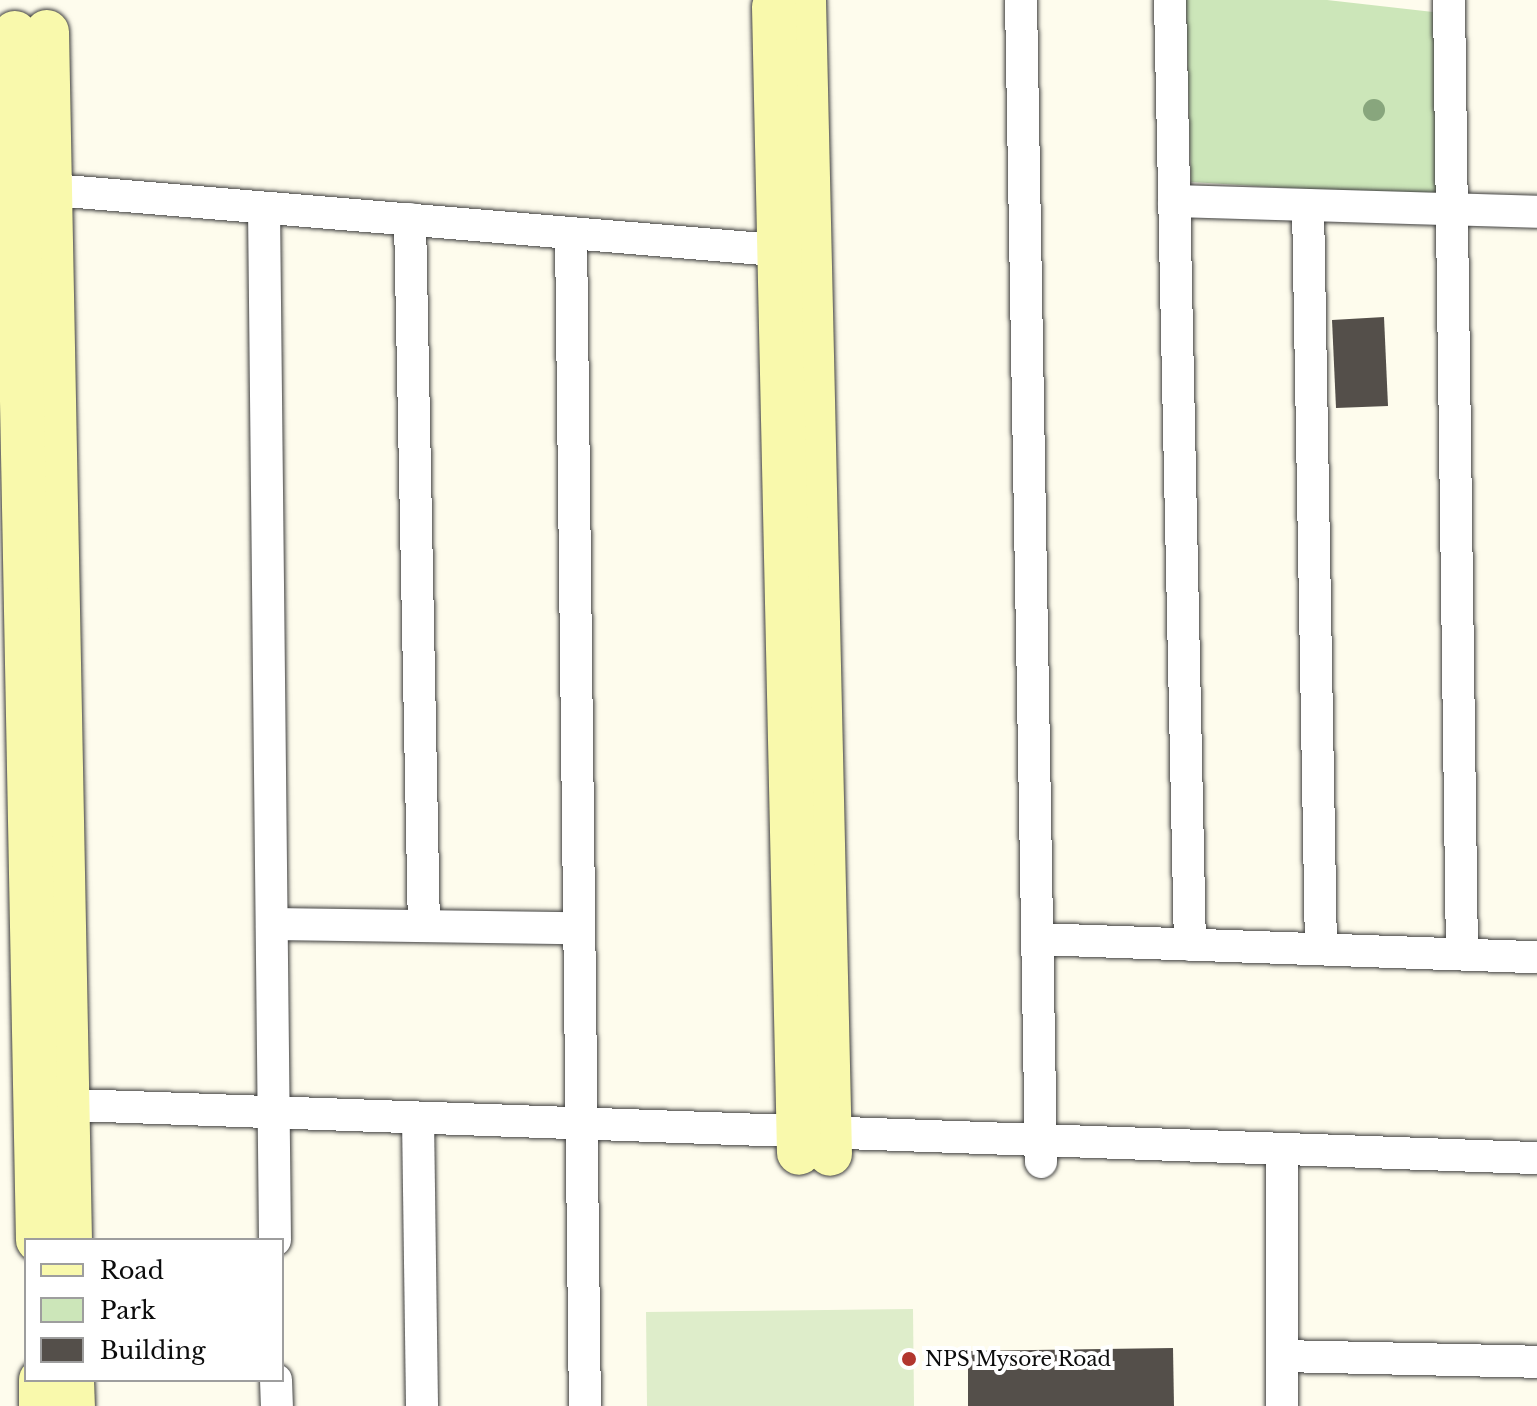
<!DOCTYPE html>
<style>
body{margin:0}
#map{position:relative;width:1537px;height:1406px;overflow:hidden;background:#fefced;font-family:"Libre Baskerville",serif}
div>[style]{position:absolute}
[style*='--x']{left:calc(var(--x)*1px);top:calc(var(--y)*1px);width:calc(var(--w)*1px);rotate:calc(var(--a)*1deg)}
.green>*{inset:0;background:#cce6b9}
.pitch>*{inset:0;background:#deedca}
.building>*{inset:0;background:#544f4a}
.roads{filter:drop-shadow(0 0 2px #3f3f3f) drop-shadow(0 0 2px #3f3f3f)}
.street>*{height:32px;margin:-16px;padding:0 16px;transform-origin:16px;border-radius:16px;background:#fff}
.secondary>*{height:44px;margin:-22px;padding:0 22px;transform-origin:22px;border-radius:22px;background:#f9f9ac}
.trees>*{width:22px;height:22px;margin:-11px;border-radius:50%;background:#88a67d}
.dots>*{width:22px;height:22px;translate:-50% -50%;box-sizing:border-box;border:4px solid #fff;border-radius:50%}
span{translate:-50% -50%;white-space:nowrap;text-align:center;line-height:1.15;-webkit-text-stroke:8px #fff;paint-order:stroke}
.poi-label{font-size:20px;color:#0c0c0c}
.left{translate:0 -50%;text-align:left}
.legend{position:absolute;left:24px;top:1238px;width:260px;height:144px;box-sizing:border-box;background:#fff;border:2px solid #9e9e9e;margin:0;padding:10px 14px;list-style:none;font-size:24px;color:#0c0c0c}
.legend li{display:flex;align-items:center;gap:16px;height:40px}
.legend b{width:40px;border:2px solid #9e9e9e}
</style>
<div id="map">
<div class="green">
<div style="clip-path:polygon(1186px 0,1327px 0,1442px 13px,1440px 197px,1191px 182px)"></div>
</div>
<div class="pitch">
<div style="clip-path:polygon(913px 1309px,914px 1406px,647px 1406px,646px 1312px)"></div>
</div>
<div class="building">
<div style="clip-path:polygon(1384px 317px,1388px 406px,1336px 408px,1332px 320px)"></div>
<div style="clip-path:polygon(1173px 1348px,1174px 1406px,968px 1406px,968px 1351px)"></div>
</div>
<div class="roads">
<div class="street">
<div style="--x:1021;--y:0;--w:1162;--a:89.01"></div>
<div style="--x:1170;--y:0;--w:945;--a:88.79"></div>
<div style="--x:1449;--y:0;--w:954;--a:89.22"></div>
<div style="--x:29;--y:188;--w:774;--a:4.75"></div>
<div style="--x:1174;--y:201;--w:363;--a:1.7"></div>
<div style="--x:1308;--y:205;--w:744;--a:89"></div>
<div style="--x:264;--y:208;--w:1032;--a:89.39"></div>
<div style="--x:410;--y:219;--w:707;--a:88.87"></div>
<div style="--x:571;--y:233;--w:1173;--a:89.32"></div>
<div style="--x:272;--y:924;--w:305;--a:0.8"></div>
<div style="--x:1038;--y:939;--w:499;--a:2.1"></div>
<div style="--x:47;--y:1104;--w:1491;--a:2.08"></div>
<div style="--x:418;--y:1118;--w:288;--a:89.2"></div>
<div style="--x:1282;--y:1356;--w:255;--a:1.3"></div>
<div style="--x:276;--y:1380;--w:26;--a:88"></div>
<div style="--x:1282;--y:1406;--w:257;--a:-90"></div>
</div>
<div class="secondary">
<div style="--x:804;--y:0;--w:1154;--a:88.71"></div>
<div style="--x:774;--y:7;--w:1146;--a:88.75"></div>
<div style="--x:47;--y:32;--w:1208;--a:88.91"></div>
<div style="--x:15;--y:33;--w:1207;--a:88.91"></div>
<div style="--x:41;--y:1380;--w:26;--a:90"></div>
<div style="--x:72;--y:1380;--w:26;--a:88"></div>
</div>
</div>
<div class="trees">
<div style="left:1374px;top:110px"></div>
</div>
<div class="dots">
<div style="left:909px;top:1359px;background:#b2362e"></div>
</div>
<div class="poi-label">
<span class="left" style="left:925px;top:1359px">NPS Mysore Road</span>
</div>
<ul class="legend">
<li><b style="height:10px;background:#f9f9ac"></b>Road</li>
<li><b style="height:22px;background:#cce6b9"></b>Park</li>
<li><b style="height:22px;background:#544f4a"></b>Building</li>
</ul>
</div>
